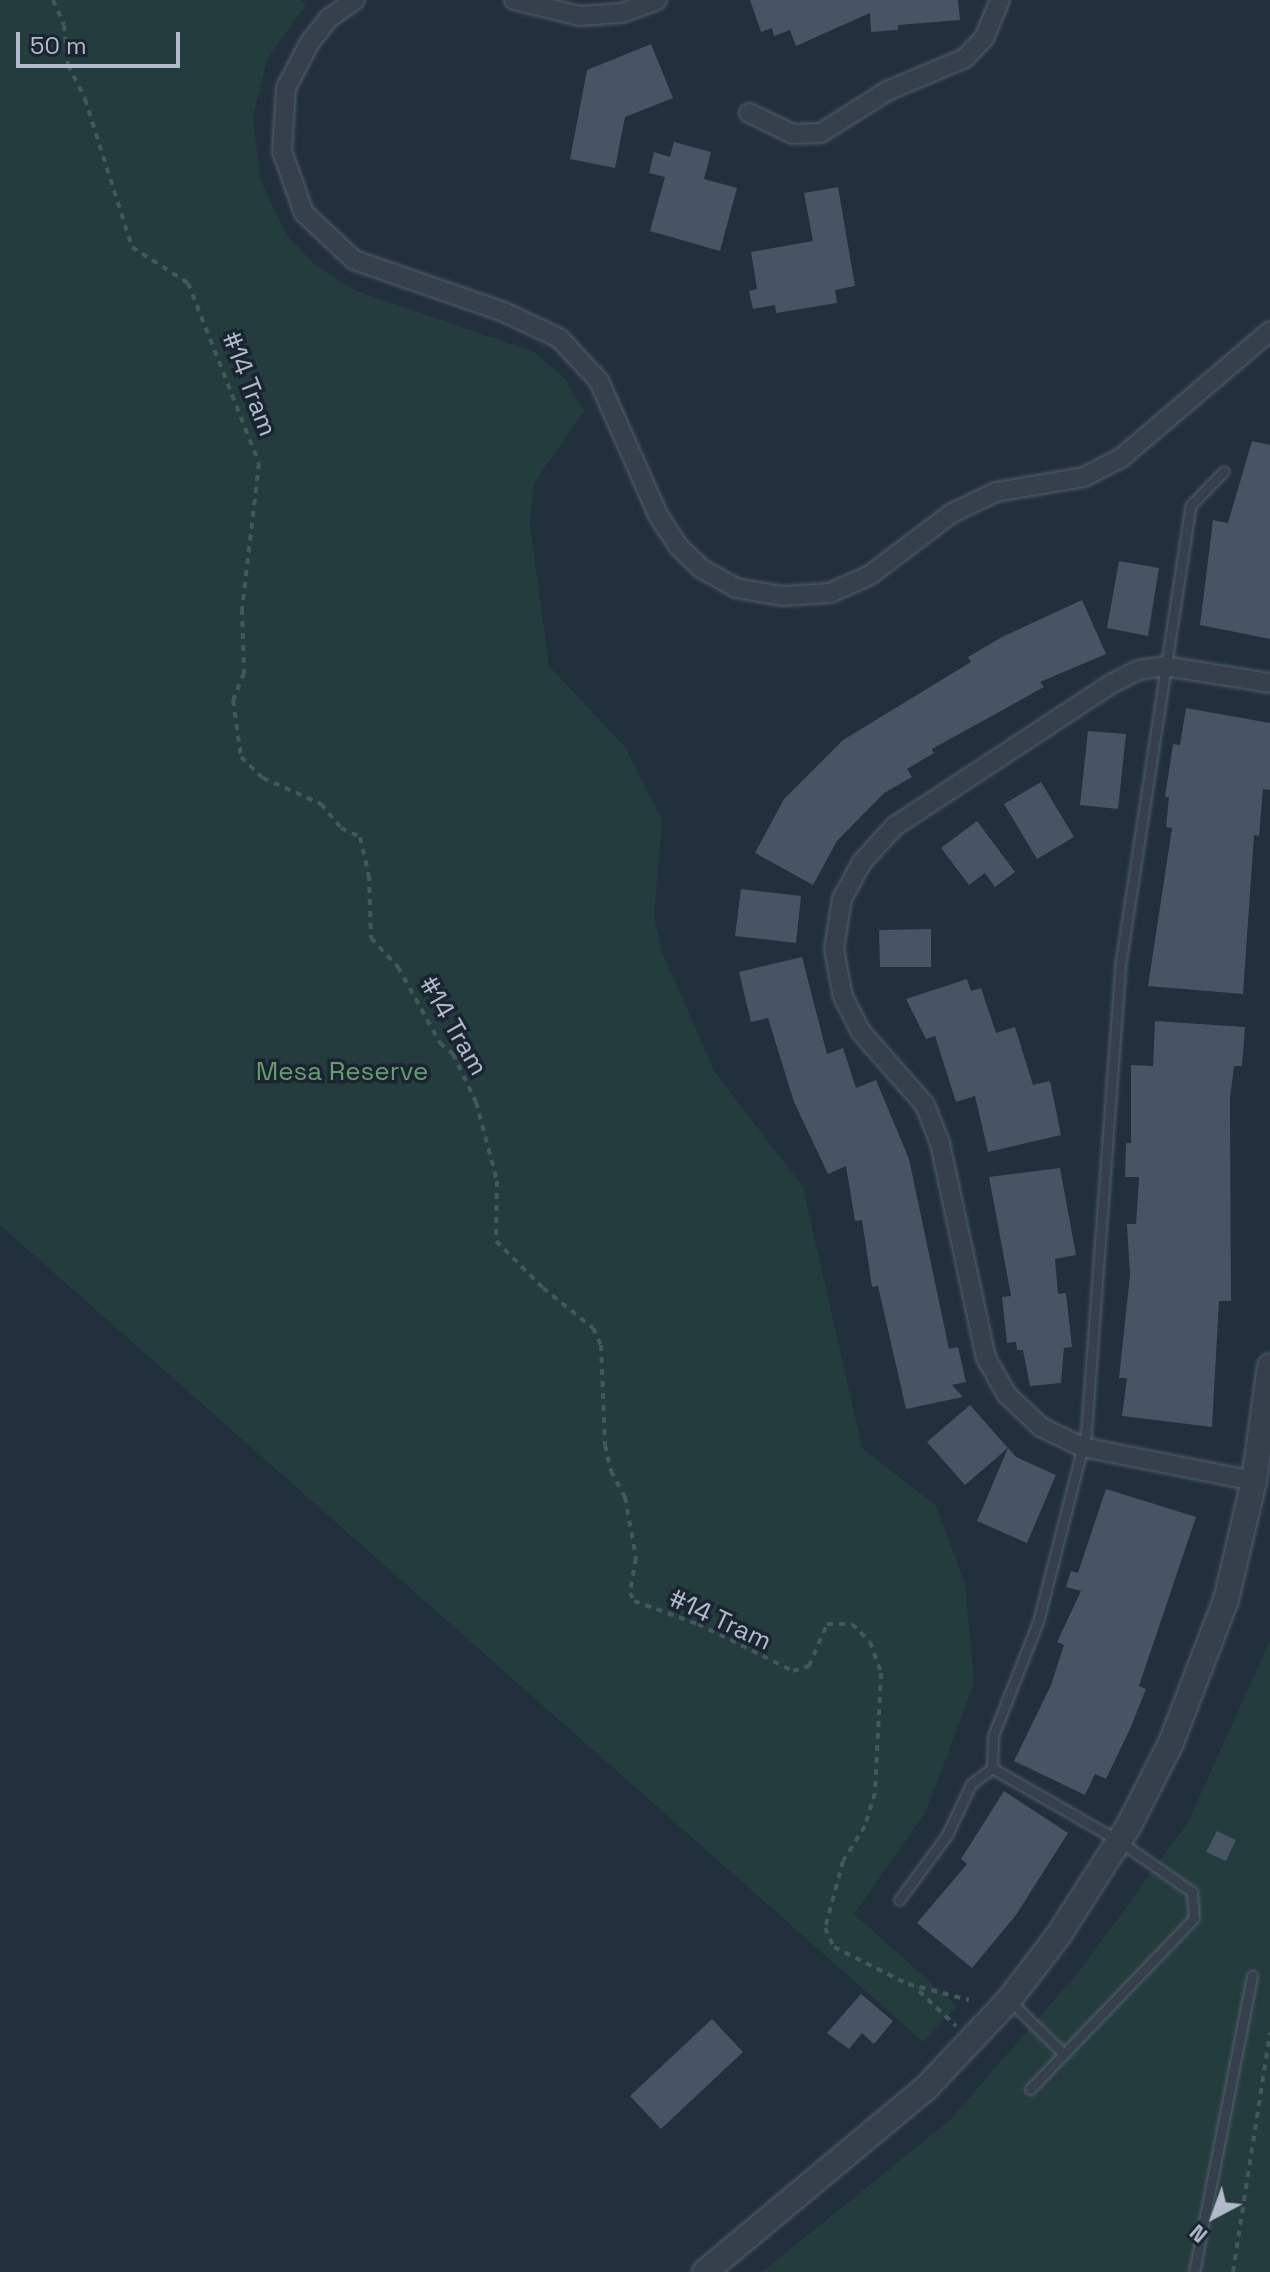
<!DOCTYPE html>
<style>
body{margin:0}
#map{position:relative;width:1270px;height:2272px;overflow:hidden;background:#222f3d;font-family:"Space Grotesk",sans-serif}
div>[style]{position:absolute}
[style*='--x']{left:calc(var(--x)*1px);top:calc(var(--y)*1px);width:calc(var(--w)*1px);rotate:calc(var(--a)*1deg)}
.green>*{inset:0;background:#243c3e}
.building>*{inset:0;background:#465464}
.path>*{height:4px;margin-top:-2px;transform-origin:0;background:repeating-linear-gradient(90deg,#42595b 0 6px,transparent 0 12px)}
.roads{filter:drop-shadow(0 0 2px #545e6b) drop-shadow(0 0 2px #545e6b)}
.service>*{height:9px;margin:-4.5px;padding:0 4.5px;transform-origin:4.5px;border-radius:4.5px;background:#36404d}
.minor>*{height:18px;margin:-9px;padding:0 9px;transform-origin:9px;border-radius:9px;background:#36404d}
.tertiary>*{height:24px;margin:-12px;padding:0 12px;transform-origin:12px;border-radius:12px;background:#36404d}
span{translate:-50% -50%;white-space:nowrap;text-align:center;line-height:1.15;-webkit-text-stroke:7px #1b2532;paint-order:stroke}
.street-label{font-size:26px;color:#b1bbc9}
.park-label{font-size:26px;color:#679b71}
.north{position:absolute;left:1174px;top:2176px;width:80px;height:80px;-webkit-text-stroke:6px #1b2532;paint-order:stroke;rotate:221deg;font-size:22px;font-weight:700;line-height:32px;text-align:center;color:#b1bbc9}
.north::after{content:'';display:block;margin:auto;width:28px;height:36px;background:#b1bbc9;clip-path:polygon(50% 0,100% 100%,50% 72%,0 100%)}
.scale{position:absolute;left:16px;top:32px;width:164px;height:36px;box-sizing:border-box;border:4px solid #b1bbc9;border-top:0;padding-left:10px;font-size:24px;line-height:28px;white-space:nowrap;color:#b1bbc9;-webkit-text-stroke:6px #1b2532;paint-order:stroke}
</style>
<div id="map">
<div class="green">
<div style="clip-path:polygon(0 0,301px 0,306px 5px,268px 57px,253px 116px,260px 179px,286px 234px,315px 265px,354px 290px,534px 352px,565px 379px,584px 411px,534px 483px,530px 525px,549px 666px,625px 747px,662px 820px,654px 916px,662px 952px,715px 1072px,803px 1187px,862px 1448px,936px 1506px,965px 1583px,974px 1683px,926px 1812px,854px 1914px,957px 2006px,923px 2042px,0 1225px)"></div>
<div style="clip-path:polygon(1270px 1640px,1270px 2272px,762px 2272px,950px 2120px,1081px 1969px,1188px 1822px)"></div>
</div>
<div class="building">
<div style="clip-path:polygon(750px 0,958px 0,960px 20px,898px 25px,898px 30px,871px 32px,870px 13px,796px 46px,790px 30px,774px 36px,772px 28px,761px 32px)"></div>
<div style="clip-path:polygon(651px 44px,673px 98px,625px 117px,615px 168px,570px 159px,587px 70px)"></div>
<div style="clip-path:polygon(674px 142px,711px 152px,704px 179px,737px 188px,720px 251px,650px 231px,665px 177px,649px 173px,654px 152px,670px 157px)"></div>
<div style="clip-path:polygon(838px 187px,855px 286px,835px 290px,837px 303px,776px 313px,775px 305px,753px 309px,749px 291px,757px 289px,751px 252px,813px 241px,804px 193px)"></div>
<div style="clip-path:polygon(1252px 441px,1270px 445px,1270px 639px,1200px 625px,1213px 520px,1228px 523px)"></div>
<div style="clip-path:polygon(1119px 561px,1159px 568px,1148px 636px,1107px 628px)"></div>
<div style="clip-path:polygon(1082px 600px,1106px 654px,1040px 682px,1044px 687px,932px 749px,934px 753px,907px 769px,912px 777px,884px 793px,837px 841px,813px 885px,755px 853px,784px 799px,843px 740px,971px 662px,968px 657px,1002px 637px)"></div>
<div style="clip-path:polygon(1186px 708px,1270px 723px,1270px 790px,1263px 789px,1259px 836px,1254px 835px,1243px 994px,1148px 986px,1172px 828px,1166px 827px,1169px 797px,1165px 797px,1173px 744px,1180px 745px)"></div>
<div style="clip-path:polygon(1088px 731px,1126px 734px,1118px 809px,1080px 805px)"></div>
<div style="clip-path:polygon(1041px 782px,1074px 837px,1037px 859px,1004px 804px)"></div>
<div style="clip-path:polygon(977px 821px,1015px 872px,995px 887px,985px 873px,969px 885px,941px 848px)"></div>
<div style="clip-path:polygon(741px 889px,801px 896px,796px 943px,735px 936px)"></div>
<div style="clip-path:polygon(931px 929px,931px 967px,880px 967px,879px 930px)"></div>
<div style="clip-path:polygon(802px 957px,827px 1054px,843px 1048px,856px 1088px,876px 1080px,909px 1159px,949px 1349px,958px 1347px,966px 1382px,952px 1385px,963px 1397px,906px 1409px,878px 1286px,872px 1287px,862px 1220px,855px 1221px,846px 1166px,828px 1174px,794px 1102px,768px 1018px,751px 1022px,739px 972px)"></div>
<div style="clip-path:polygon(967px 979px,971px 991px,981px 988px,996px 1033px,1015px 1027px,1033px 1085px,1050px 1081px,1061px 1135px,988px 1152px,975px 1096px,956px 1102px,935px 1036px,926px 1039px,906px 999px)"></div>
<div style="clip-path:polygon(1155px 1021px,1245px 1027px,1242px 1066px,1234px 1066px,1230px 1098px,1231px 1301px,1219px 1301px,1212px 1427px,1122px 1416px,1127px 1378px,1119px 1378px,1130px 1275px,1127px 1224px,1136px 1224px,1139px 1177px,1125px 1177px,1126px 1143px,1131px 1143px,1131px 1065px,1153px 1066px)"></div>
<div style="clip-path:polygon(1060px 1168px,1076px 1255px,1055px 1259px,1058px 1294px,1066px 1293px,1072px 1347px,1064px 1348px,1061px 1383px,1030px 1386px,1023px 1350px,1017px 1350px,1016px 1342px,1007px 1343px,1002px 1297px,1011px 1296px,989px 1177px)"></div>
<div style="clip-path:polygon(970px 1405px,1008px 1448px,965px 1485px,927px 1442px)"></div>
<div style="clip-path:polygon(1008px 1448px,1016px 1457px,1056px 1475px,1027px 1543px,977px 1521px)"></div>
<div style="clip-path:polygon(1106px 1489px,1196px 1517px,1139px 1686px,1146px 1689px,1130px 1729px,1106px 1779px,1095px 1774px,1085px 1795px,1014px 1761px,1051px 1685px,1064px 1645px,1057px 1642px,1081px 1591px,1066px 1587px,1071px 1571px,1078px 1573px)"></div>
<div style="clip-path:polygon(1004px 1791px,1068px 1833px,1016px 1915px,972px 1968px,917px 1923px,967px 1864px,961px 1859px)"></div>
<div style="clip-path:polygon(1217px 1831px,1236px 1840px,1226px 1861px,1206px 1852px)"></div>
<div style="clip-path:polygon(861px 1994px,893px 2021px,874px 2044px,862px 2033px,849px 2049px,827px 2033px)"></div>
<div style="clip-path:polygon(712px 2019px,743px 2052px,661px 2129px,630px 2096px)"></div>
</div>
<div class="path">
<div style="--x:53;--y:0;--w:27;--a:66"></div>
<div style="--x:64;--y:25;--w:40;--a:84.3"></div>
<div style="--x:68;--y:65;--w:38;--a:63"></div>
<div style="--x:85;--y:99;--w:155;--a:72.4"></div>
<div style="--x:132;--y:247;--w:67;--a:32.7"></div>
<div style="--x:188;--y:283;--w:193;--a:68.5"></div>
<div style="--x:259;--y:463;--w:147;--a:96.6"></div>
<div style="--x:242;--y:609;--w:64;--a:88.2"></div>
<div style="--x:244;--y:673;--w:29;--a:112"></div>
<div style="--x:233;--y:700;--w:58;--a:82"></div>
<div style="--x:241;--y:757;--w:30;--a:44"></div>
<div style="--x:263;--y:778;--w:64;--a:24.1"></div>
<div style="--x:321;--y:804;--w:31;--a:50"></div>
<div style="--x:341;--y:828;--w:21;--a:25"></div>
<div style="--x:360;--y:837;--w:39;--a:77"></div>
<div style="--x:369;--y:875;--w:63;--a:88.2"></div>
<div style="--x:371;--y:938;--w:40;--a:47"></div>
<div style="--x:398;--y:967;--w:87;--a:61.1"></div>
<div style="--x:440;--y:1043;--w:17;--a:40"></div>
<div style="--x:453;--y:1054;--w:53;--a:64.4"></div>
<div style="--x:476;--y:1102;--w:82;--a:75.1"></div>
<div style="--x:497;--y:1181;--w:60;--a:91"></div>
<div style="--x:496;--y:1241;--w:66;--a:45"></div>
<div style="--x:543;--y:1288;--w:64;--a:38.7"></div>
<div style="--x:593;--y:1328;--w:19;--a:65"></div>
<div style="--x:601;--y:1345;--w:100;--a:87.7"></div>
<div style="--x:605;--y:1445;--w:27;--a:77"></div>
<div style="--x:611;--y:1471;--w:30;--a:62"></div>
<div style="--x:625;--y:1497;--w:62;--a:79.8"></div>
<div style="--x:636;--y:1558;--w:36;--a:100"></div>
<div style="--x:630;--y:1593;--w:9;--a:63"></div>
<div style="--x:634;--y:1601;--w:68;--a:19.8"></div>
<div style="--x:698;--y:1624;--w:106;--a:26.3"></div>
<div style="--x:793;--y:1671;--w:17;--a:-17"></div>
<div style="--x:809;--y:1666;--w:46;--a:-66.8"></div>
<div style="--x:827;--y:1624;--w:25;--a:0"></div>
<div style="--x:852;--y:1624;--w:25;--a:45"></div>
<div style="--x:870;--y:1642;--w:33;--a:70"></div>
<div style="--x:881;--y:1673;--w:120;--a:92.9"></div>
<div style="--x:875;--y:1793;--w:34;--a:107"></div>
<div style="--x:865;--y:1826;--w:41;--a:122.2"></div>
<div style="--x:843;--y:1861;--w:69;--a:105"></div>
<div style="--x:825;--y:1928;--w:21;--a:65"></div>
<div style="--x:834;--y:1947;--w:83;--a:26.6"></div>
<div style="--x:908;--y:1984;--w:63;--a:14.7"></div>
<div style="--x:919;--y:1991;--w:51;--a:43.4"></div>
<div style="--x:1233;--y:2272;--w:242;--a:-81.2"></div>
</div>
<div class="roads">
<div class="service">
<div style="--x:992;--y:1768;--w:146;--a:29.9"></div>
<div style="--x:1119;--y:1841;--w:89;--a:34.9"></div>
<div style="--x:1192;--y:1892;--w:26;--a:86"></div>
<div style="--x:1194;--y:1918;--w:237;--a:133.8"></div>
<div style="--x:899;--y:1900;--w:81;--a:-53.6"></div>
<div style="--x:947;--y:1835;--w:56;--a:-64.8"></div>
<div style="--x:971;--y:1784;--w:26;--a:-37"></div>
<div style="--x:992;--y:1768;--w:32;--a:-88"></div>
<div style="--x:993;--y:1736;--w:123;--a:-68.5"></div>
<div style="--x:1038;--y:1622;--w:195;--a:-75.7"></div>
<div style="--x:1086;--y:1433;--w:474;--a:-85.8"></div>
<div style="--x:1121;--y:960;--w:460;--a:-81.3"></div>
<div style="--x:1191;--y:505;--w:47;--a:-45.9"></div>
<div style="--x:1011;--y:2002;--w:74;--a:44.5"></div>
<div style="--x:1194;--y:2272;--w:302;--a:-78.9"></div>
</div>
<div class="minor">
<div style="--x:355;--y:0;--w:32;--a:145"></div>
<div style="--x:329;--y:18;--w:31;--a:128"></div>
<div style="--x:310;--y:42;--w:52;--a:117.6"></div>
<div style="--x:286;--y:88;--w:63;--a:93.6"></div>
<div style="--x:282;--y:151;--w:66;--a:70.5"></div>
<div style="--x:304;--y:213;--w:69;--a:43.2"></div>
<div style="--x:354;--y:260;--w:159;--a:19.1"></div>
<div style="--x:504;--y:312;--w:61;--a:25.3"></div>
<div style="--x:559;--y:338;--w:59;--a:47.1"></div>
<div style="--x:599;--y:381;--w:146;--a:66.2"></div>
<div style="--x:658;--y:515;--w:37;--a:57"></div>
<div style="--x:678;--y:546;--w:33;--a:44"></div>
<div style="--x:702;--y:569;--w:39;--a:29"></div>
<div style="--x:736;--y:588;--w:48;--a:9.7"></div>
<div style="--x:783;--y:596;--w:47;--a:-3.7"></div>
<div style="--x:830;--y:593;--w:44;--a:-24.2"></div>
<div style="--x:870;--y:575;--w:103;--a:-37.1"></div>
<div style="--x:952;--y:513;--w:49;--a:-25.5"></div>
<div style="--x:996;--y:492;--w:89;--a:-9.7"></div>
<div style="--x:1084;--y:477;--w:42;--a:-27.2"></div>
<div style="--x:1121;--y:458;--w:196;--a:-40.4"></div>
<div style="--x:514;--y:0;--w:68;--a:13.6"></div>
<div style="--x:580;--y:16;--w:42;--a:-4.1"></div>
<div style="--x:622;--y:13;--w:37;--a:-20"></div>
<div style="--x:749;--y:113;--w:49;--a:25.5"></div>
<div style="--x:793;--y:134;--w:28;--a:-2"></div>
<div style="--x:821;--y:133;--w:78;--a:-32.5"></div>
<div style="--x:887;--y:91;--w:85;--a:-22.9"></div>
<div style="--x:965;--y:58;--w:28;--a:-46"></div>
<div style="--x:984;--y:38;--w:41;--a:-67.2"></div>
<div style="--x:1254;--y:1481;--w:175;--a:-168.8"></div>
<div style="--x:1082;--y:1447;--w:46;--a:-154"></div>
<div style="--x:1041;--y:1427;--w:47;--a:-136.7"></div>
<div style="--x:1007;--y:1395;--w:43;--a:-119.6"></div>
<div style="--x:986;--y:1358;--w:220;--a:-102.1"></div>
<div style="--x:940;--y:1143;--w:41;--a:-111.5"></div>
<div style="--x:925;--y:1105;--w:97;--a:-131.2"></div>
<div style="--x:861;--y:1032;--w:39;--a:-117"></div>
<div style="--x:843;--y:997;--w:49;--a:-100.6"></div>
<div style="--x:834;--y:949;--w:51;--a:-80.9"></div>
<div style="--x:842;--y:899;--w:42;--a:-61.6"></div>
<div style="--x:862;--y:862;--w:49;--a:-47.5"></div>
<div style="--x:895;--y:826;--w:258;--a:-33.3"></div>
<div style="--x:1111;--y:684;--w:30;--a:-27"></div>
<div style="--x:1138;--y:670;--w:27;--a:-8"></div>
<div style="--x:1165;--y:666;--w:106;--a:9.2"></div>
</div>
<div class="tertiary">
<div style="--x:705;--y:2272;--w:286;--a:-39.8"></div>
<div style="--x:925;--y:2089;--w:122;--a:-46.7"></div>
<div style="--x:1009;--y:2000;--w:81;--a:-52.6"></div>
<div style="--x:1058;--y:1936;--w:130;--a:-57.3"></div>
<div style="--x:1128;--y:1827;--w:94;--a:-62.9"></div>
<div style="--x:1171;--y:1743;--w:153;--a:-69"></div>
<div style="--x:1226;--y:1600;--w:122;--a:-76.8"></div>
<div style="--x:1254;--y:1481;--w:116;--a:-82.1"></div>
</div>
</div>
<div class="street-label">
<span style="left:249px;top:384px;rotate:69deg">#14 Tram</span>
<span style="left:453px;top:1026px;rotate:60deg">#14 Tram</span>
<span style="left:720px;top:1620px;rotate:25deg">#14 Tram</span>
</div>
<div class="park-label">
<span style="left:342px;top:1072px">Mesa Reserve</span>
</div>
<div class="north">N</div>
<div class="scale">50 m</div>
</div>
